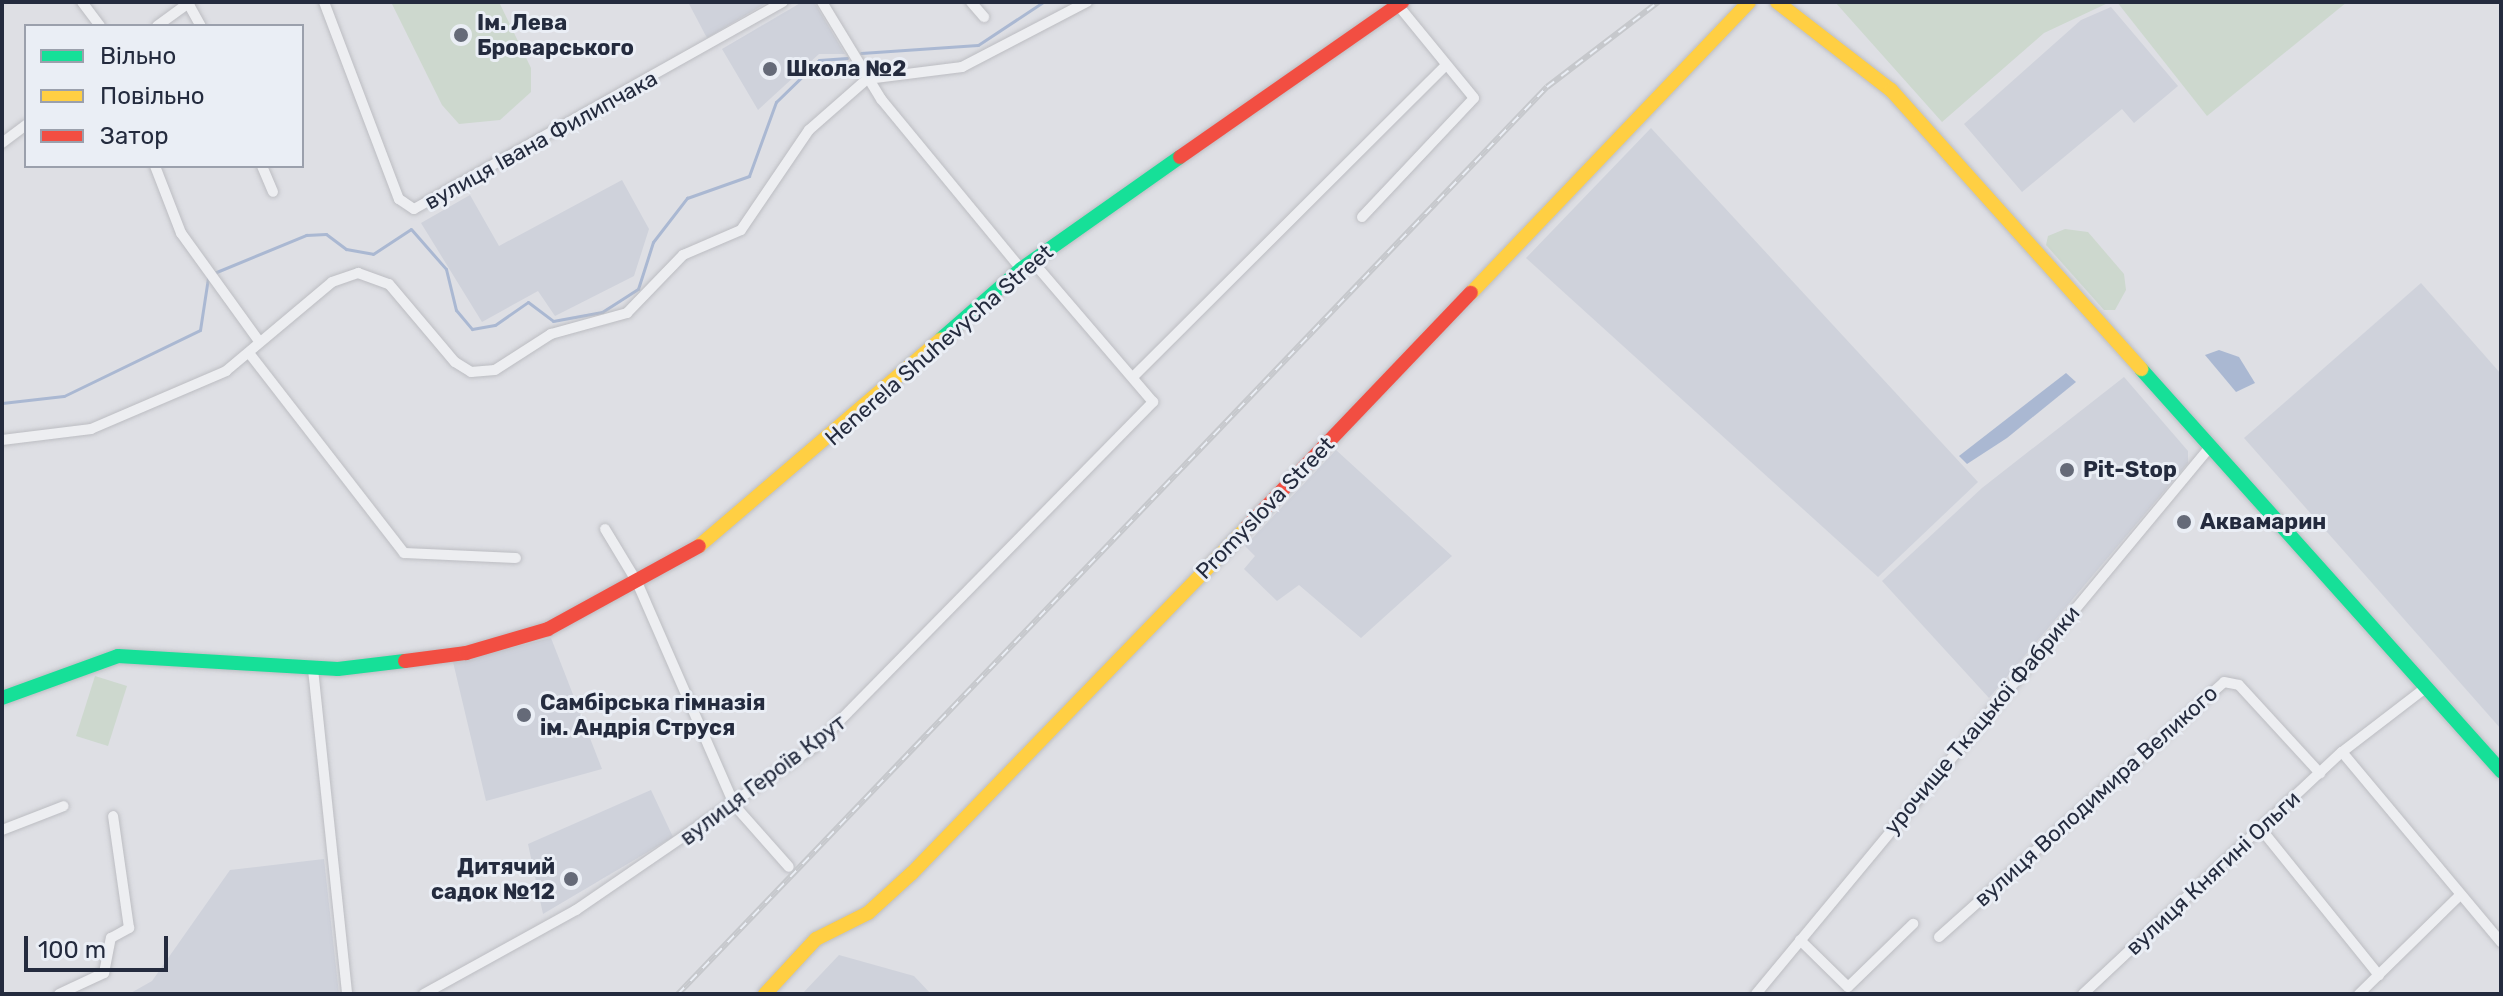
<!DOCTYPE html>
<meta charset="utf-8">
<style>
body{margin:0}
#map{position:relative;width:2503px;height:996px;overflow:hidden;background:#dedfe4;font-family:Rubik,sans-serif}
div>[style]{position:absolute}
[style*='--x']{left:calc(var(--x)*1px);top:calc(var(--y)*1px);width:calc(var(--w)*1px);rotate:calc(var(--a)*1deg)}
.built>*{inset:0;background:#cfd2db}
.green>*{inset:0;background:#cdd8ce}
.water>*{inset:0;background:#aab8d2}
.stream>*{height:3px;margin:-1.5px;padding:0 1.5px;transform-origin:1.5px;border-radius:1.5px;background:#aab8d2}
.roads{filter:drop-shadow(0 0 2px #bcbdc2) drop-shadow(0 0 2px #bcbdc2)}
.street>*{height:10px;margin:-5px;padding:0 5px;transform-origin:5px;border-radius:5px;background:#edeef1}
.fast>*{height:14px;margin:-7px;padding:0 7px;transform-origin:7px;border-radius:7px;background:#16e098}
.slow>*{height:14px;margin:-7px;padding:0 7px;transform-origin:7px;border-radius:7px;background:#ffcf43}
.jam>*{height:14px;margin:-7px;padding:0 7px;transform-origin:7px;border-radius:7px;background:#f24e42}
.rail>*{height:6px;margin-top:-3px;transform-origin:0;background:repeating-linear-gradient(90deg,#eaeef5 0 9px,#c6c8cc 0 18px);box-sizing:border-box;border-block:2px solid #c6c8cc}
.dots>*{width:22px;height:22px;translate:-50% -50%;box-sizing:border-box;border:4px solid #eaeef5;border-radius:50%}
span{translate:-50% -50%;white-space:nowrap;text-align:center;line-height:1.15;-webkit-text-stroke:6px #eaeef5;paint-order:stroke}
.poi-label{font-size:22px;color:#242b3e;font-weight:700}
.left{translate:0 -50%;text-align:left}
.right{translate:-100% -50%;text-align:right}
.street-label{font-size:22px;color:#242b3e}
.frame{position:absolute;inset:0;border:4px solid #242b3e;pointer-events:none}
.legend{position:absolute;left:24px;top:24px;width:280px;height:144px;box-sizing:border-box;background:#eaeef5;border:2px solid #9ba0ac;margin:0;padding:10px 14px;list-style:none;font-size:24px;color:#242b3e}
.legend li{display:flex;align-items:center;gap:16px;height:40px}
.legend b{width:40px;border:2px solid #9ba0ac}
.scale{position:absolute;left:24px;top:936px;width:144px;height:36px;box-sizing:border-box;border:4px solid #242b3e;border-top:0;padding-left:10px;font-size:24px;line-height:28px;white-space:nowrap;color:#242b3e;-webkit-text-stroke:6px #eaeef5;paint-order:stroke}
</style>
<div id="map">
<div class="built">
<div style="clip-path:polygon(688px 2px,768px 2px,707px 38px)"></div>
<div style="clip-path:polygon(802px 2px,814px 2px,845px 54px,819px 54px,758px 110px,722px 49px)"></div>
<div style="clip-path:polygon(2111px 7px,2178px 86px,2134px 123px,2122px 109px,2022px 192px,1964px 124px,2081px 20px)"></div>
<div style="clip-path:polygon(1651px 128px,1978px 482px,1878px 577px,1526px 258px)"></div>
<div style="clip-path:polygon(622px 180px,649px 229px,634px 276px,555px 316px,538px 291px,482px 322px,421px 223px,470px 195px,499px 246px)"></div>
<div style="clip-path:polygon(2421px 283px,2501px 374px,2501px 729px,2244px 438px)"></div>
<div style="clip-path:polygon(2124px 377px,2188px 451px,2188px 463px,1989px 698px,1882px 581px,1982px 488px)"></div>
<div style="clip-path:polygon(1336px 450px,1452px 556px,1361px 638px,1299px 585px,1277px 601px,1244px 569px,1255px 556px,1245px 546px)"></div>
<div style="clip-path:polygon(551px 638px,602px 769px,486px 801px,453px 662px)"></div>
<div style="clip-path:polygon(651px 790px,673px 837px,543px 914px,528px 844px)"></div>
<div style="clip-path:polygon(324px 859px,339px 994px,129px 994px,152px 981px,230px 870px)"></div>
<div style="clip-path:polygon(839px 955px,914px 976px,931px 994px,802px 994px)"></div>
</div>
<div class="green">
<div style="clip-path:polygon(391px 2px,499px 2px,531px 68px,531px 92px,500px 120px,459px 124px,442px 105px)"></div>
<div style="clip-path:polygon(1835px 2px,2110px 2px,2044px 33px,1942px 122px)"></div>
<div style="clip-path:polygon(2117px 2px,2347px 2px,2207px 116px)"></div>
<div style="clip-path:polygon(2065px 229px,2088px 232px,2124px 274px,2126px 290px,2115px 310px,2104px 310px,2046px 245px,2048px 236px)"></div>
<div style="clip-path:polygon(95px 676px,127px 686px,108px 746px,76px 736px)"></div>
</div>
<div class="water">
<div style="clip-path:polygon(2219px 350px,2239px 357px,2255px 383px,2236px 392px,2205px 355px)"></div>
<div style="clip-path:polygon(2066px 373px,2076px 382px,2007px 438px,1967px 464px,1959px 456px)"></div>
</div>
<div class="stream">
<div style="--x:861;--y:53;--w:117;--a:-3.9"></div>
<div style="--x:978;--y:45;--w:78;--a:-33.5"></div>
<div style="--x:214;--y:273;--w:100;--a:-22.4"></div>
<div style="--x:306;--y:235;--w:20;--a:-3"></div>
<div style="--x:326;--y:234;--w:25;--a:37"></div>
<div style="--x:346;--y:249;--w:27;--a:10"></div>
<div style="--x:373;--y:254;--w:45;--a:-33.3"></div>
<div style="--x:411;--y:229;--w:53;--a:48.8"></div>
<div style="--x:446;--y:269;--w:42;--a:76.3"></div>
<div style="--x:456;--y:310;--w:25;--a:50"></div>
<div style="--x:472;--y:329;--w:23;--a:-10"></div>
<div style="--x:495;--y:325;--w:40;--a:-34.9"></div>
<div style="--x:528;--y:302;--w:31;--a:37"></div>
<div style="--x:553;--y:321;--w:50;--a:-10.4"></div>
<div style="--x:602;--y:312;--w:43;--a:-32.6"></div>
<div style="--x:638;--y:289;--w:49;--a:-72.3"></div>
<div style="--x:653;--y:242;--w:56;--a:-52.3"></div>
<div style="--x:687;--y:198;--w:66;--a:-19.5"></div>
<div style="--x:749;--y:176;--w:79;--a:-70"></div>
<div style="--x:776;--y:102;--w:60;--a:-44.3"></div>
<div style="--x:819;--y:60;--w:28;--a:-4"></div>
<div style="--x:2;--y:403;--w:62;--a:-6.4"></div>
<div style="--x:64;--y:396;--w:151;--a:-25.9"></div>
<div style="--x:200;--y:330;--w:53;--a:-81.3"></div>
</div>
<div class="roads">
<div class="street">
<div style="--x:82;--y:2;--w:30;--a:53"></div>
<div style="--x:324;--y:2;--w:211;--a:69.2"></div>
<div style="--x:399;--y:199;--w:18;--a:34"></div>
<div style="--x:414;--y:209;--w:423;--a:-29.3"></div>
<div style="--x:822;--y:2;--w:114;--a:58.7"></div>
<div style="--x:881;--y:99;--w:220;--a:50.5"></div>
<div style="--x:971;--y:2;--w:20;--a:49"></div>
<div style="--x:188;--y:3;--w:26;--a:61"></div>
<div style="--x:157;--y:26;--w:41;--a:-36"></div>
<div style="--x:2;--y:143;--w:30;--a:-37"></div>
<div style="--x:155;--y:166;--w:72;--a:68.8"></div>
<div style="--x:181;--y:233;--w:133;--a:54.2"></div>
<div style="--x:262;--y:166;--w:28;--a:67"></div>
<div style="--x:1362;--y:217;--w:163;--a:-46.7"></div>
<div style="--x:1474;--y:98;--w:120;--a:-129.3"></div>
<div style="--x:249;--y:353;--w:253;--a:52.2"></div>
<div style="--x:404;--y:553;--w:112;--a:2.6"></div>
<div style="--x:1133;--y:377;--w:442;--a:-44.9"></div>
<div style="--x:2;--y:440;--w:90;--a:-7"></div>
<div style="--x:91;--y:429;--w:147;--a:-23.2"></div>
<div style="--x:226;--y:371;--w:138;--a:-40"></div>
<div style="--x:332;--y:282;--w:28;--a:-19"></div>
<div style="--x:358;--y:273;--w:33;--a:20"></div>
<div style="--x:389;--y:284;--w:102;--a:49.8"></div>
<div style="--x:455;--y:362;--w:19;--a:32"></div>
<div style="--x:471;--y:372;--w:24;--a:-5"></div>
<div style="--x:495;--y:370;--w:67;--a:-32.7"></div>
<div style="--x:551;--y:334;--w:79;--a:-15.4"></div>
<div style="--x:627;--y:313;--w:81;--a:-46"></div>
<div style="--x:683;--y:255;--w:63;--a:-23.3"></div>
<div style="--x:741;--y:230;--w:121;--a:-55.8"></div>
<div style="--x:809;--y:130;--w:77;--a:-41.3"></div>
<div style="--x:867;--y:79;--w:96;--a:-7.2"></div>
<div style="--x:962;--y:67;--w:141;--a:-27.5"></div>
<div style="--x:605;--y:529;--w:62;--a:58.9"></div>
<div style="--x:637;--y:582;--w:244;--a:66.4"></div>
<div style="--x:735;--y:806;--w:81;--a:48.5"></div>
<div style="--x:313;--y:669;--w:327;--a:84"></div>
<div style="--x:2342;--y:752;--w:248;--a:50.1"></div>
<div style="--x:2261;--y:829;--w:188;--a:51.1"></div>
<div style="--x:2;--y:830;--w:66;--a:-21.2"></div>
<div style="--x:1939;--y:937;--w:382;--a:-41.8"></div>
<div style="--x:2224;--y:682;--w:15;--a:11"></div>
<div style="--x:2239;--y:685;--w:120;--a:47.4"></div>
<div style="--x:1800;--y:940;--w:67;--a:44.4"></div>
<div style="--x:1848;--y:987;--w:91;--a:-44.1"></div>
<div style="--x:59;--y:994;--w:50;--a:-25"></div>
<div style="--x:104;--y:973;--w:36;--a:-79"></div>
<div style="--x:111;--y:938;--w:21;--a:-29"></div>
<div style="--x:129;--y:928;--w:113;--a:-98.1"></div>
<div style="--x:424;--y:994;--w:174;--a:-28.9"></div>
<div style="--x:576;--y:910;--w:288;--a:-34.4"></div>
<div style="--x:814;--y:747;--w:484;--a:-45.5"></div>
<div style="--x:1153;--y:402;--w:186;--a:-130.6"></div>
<div style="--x:1756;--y:994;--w:711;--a:-50.31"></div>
<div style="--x:2083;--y:994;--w:354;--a:-43.1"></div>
<div style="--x:2342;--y:752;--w:103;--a:-37.5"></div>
<div style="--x:2359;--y:994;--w:139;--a:-44.4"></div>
</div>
<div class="fast">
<div style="--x:941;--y:339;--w:106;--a:-41.2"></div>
<div style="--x:1021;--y:269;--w:194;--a:-35.2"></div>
<div style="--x:2141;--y:369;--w:540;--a:48.15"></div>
<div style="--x:2;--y:698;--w:123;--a:-19.9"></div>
<div style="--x:118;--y:656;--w:220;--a:3.4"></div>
<div style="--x:338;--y:669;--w:67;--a:-6.8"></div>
</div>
<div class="slow">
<div style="--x:1777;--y:2;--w:144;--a:37.7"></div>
<div style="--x:1891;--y:90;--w:375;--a:48.1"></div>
<div style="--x:1471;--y:293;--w:402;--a:-46.3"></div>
<div style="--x:699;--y:546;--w:318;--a:-40.5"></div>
<div style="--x:765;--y:994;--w:75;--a:-47.2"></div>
<div style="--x:816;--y:939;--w:58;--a:-26.6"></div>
<div style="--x:868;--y:913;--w:59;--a:-42.3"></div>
<div style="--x:912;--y:873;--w:482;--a:-45.9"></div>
</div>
<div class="jam">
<div style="--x:1180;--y:157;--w:271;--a:-34.9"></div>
<div style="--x:1247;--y:527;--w:324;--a:-46.3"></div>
<div style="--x:405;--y:661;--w:62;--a:-7.5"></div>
<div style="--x:466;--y:653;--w:85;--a:-16.3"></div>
<div style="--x:548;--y:629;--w:172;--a:-28.8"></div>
</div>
</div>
<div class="rail">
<div style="--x:678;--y:994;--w:1256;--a:-46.23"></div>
<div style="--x:1547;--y:87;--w:140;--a:-37.4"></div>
</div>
<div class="dots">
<div style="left:461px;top:35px;background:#656a78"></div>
<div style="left:770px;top:69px;background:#656a78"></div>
<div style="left:2067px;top:470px;background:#656a78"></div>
<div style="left:2184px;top:522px;background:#656a78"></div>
<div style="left:524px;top:715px;background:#656a78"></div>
<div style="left:571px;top:879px;background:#656a78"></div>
</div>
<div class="poi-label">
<span class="left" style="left:477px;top:35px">Ім. Лева<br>Броварського</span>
<span class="left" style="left:786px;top:69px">Школа №2</span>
<span class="left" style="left:2083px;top:470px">Pit-Stop</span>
<span class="left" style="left:2200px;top:522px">Аквамарин</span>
<span class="left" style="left:540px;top:715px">Самбірська гімназія<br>ім. Андрія Струся</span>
<span class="right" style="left:555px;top:879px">Дитячий<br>садок №12</span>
</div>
<div class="street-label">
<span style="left:541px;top:140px;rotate:-29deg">вулиця Івана Филипчака</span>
<span style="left:939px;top:345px;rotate:-41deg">Henerela Shuhevycha Street</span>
<span style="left:1265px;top:508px;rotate:-46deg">Promyslova Street</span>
<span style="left:1982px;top:720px;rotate:-50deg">урочище Ткацької Фабрики</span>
<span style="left:763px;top:780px;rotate:-37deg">вулиця Героїв Крут</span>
<span style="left:2096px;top:796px;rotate:-42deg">вулиця Володимира Великого</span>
<span style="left:2213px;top:873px;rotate:-43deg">вулиця Княгині Ольги</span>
</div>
<div class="frame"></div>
<ul class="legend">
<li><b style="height:10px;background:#16e098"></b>Вільно</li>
<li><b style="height:10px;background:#ffcf43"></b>Повільно</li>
<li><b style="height:10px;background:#f24e42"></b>Затор</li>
</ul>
<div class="scale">100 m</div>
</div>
